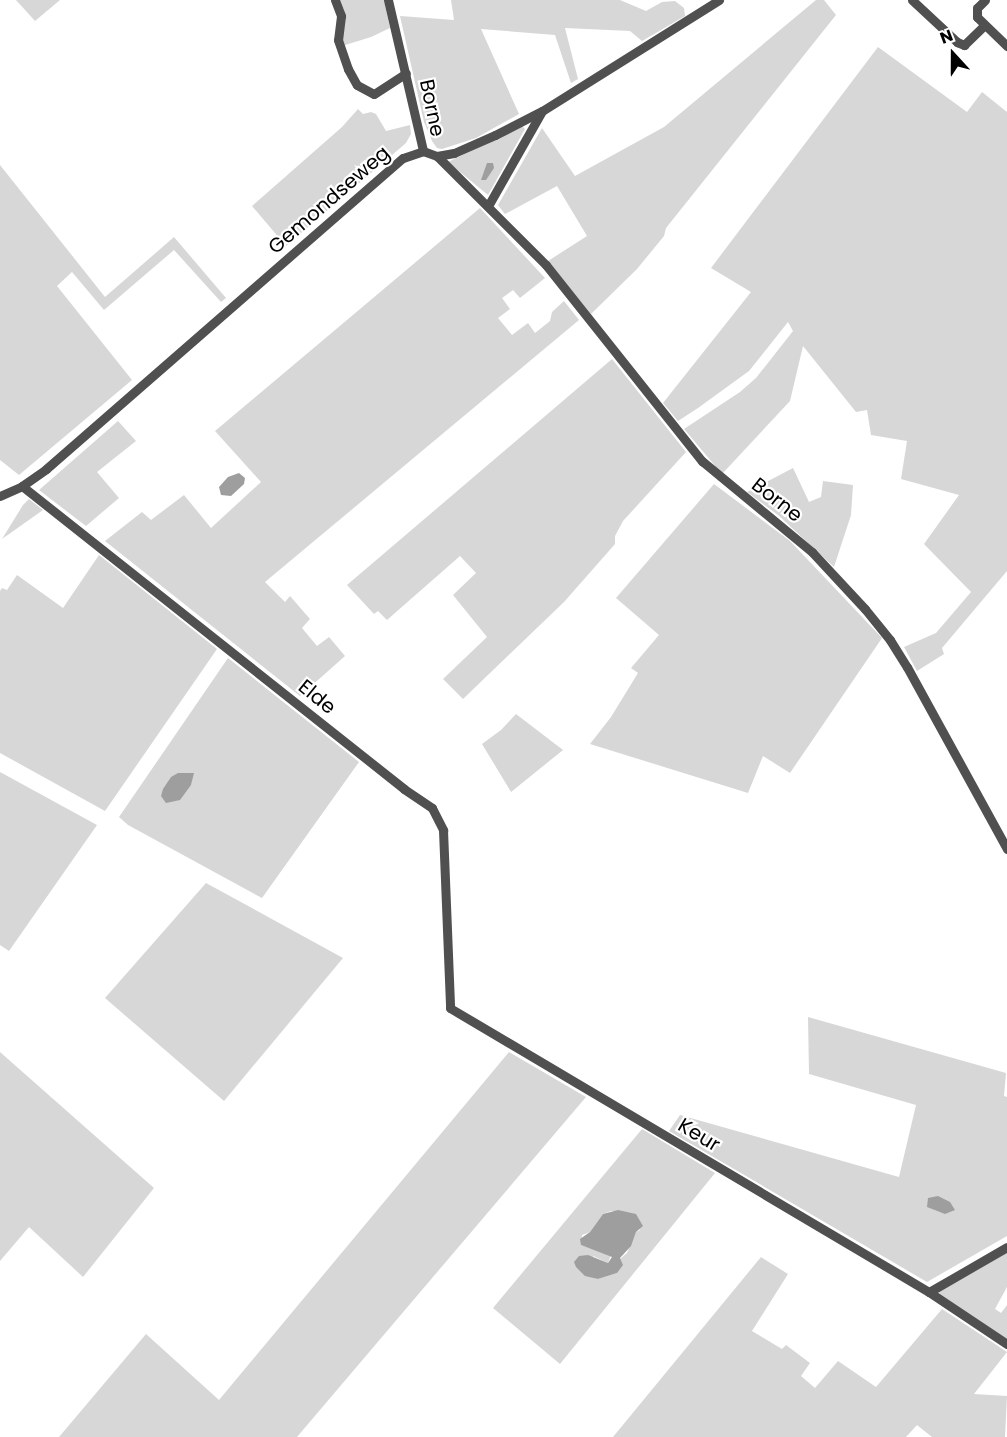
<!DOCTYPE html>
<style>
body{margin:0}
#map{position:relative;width:1007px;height:1437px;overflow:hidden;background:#fff;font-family:Poppins,sans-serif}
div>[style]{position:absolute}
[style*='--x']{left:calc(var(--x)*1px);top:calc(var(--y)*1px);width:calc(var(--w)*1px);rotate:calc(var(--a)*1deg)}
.green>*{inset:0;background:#d7d7d7}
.water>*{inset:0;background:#9e9e9e}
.minor>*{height:9px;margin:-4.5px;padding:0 4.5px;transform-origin:4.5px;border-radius:4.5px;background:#505050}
span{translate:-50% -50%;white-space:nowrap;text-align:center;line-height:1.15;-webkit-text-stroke:4.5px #fff;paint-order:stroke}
.street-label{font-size:20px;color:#000}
.north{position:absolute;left:923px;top:24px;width:60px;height:60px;-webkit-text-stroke:4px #fff;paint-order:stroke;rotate:339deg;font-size:16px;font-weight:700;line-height:24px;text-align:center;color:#000}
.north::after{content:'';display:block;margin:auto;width:21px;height:27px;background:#000;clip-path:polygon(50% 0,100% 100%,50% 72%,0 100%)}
</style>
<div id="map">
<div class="green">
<div style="clip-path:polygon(16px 0,60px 0,35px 21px)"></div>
<div style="clip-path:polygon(340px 0,384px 0,390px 28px,371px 37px,342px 46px,344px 10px)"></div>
<div style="clip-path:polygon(451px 0,620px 0,646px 11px,662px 2px,675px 1px,684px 8px,685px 16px,642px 41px,630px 31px,565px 28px,578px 79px,571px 83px,555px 35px,481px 29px,519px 114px,476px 138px,442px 149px,437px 148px,432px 141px,424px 122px,400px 16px,454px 20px)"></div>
<div style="clip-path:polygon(816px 0,824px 0,836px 15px,666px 228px,664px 236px,637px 269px,591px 314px,548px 261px,587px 236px,557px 186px,505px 214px,498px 205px,542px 128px,575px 176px,664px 127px)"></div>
<div style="clip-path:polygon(878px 47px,967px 112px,982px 92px,1007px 112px,1007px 571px,942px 648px,944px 654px,917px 671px,904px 647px,936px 633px,971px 592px,924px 544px,959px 495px,901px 479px,907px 441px,871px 435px,867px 410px,856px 412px,803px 346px,790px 401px,722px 474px,684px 429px,740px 392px,756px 378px,793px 331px,788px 322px,749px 371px,698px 408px,678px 421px,663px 403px,751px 292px,711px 268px)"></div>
<div style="clip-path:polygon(358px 109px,363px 114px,371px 112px,376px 114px,386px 131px,410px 125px,411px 134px,406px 143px,286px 246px,252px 206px,342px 127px)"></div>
<div style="clip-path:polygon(522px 126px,525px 129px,488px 195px,448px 162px)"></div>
<div style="clip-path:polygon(0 165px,105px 297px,174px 237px,226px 298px,221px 302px,174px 250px,104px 310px,72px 272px,57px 286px,132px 380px,19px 475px,0 460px)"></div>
<div style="clip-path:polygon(480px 208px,545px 278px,520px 298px,513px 290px,502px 298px,510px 309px,498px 318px,512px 335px,528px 323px,535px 333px,550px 321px,552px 312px,564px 301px,579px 320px,265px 582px,285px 602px,290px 596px,310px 619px,302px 628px,317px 646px,329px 637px,345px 656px,300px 696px,105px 541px,142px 512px,151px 520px,184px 495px,211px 528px,261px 482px,215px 431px)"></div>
<div style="clip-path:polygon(612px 359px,686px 452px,623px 521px,615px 536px,615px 544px,564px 602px,463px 699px,443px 679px,487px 637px,453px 595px,476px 573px,460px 556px,387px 620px,378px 611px,374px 614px,347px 585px)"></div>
<div style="clip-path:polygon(118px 421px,136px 441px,97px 472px,119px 498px,86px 526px,39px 490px)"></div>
<div style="clip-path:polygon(793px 468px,809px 502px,821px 497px,823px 481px,853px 485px,851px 515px,834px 567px,778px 515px,747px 492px)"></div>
<div style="clip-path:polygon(714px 484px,790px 541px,882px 638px,790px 773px,763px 756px,748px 793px,590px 744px,611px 717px,638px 673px,631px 668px,659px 635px,616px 598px)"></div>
<div style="clip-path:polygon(29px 499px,43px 510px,2px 539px,23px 505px)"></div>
<div style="clip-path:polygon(99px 555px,217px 649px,105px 811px,0 753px,0 591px,2px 588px,7px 590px,17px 575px,63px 608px)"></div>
<div style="clip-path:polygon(evenodd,228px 658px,359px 762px,262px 898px,128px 825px,119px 817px,228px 658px,171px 777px,192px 777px,191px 785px,161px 796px,171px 777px)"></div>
<div style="clip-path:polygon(516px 714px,563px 750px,511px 792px,482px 744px,501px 730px)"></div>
<div style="clip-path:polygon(0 772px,97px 825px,9px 951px,0 945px)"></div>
<div style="clip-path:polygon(206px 883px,343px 958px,224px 1101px,105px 998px)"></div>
<div style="clip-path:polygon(808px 1017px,1006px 1073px,1004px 1096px,1007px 1097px,1007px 1236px,927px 1282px,669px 1131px,680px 1115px,899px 1177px,916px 1105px,809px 1074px)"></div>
<div style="clip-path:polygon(0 1052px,154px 1188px,83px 1277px,29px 1227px,0 1261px)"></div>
<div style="clip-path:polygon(509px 1052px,586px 1097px,297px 1437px,59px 1437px,146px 1334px,219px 1400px)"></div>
<div style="clip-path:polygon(evenodd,642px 1129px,715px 1173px,560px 1364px,493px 1308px,642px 1129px,611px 1211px,631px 1213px,640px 1230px,636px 1232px,627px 1253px,620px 1259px,617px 1273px,598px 1279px,592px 1277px,593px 1256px,608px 1263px,611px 1255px,581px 1245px,582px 1235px,590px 1232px,603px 1214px,611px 1211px)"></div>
<div style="clip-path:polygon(1007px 1247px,1007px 1287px,995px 1309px,1001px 1313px,1007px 1305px,1007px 1339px,941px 1297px,938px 1290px)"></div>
<div style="clip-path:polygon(761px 1257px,788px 1274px,752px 1331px,782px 1349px,786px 1345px,810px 1363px,801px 1376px,815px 1388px,838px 1361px,876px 1387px,942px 1309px,1007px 1352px,974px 1394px,1007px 1396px,1005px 1437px,932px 1437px,917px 1425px,906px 1437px,613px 1437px)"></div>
</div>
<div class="water">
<div style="clip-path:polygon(487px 163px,493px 163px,494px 168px,486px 180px,481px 180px)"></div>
<div style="clip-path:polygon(239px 473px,245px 478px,244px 484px,231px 496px,221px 495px,219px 487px,228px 477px)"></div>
<div style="clip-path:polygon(178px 773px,194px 773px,191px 785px,180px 800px,166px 803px,161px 796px,163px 789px,171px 777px)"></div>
<div style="clip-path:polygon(938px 1196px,950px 1202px,955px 1210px,945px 1214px,927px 1207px,928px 1198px)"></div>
<div style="clip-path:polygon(618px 1210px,636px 1214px,643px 1226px,636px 1232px,631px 1246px,620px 1258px,623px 1265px,617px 1273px,598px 1279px,585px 1276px,576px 1267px,574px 1262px,579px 1256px,588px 1255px,608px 1263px,612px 1257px,581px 1245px,580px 1239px,590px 1232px,603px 1214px)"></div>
</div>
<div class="minor">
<div style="--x:335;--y:0;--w:17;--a:69"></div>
<div style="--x:341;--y:16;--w:24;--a:97"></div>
<div style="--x:338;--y:40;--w:31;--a:71"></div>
<div style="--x:348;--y:69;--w:18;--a:61"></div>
<div style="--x:357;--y:85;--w:19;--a:28"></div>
<div style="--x:374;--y:94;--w:38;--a:-33"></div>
<div style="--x:388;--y:0;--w:155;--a:76.9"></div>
<div style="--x:912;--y:0;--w:62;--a:43"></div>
<div style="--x:957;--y:42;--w:8;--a:23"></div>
<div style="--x:964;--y:45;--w:28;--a:-44"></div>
<div style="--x:985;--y:0;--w:11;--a:135"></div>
<div style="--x:977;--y:8;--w:9;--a:90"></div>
<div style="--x:977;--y:17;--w:42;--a:44"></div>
<div style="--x:437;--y:156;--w:154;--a:45"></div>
<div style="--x:546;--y:265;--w:251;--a:51.5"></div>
<div style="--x:702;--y:461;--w:143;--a:39.6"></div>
<div style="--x:812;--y:552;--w:78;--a:47.1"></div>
<div style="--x:865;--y:609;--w:40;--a:51"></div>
<div style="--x:890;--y:640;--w:32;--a:58"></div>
<div style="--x:907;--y:667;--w:208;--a:61.2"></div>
<div style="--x:488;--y:206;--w:109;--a:-60.4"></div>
<div style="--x:22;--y:486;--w:488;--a:38.4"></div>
<div style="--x:404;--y:789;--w:34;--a:34"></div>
<div style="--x:432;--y:808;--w:25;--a:63"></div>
<div style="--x:443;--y:830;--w:178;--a:87.7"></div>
<div style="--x:450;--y:1008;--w:557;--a:30.66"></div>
<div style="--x:929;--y:1292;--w:94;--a:33.7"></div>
<div style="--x:0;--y:496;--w:24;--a:-24"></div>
<div style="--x:22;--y:486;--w:29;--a:-35"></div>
<div style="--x:46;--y:469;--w:473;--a:-41.1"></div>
<div style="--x:403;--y:158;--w:21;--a:-19"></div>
<div style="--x:423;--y:151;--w:15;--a:20"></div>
<div style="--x:437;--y:156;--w:17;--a:-10"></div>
<div style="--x:454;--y:153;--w:45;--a:-23.7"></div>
<div style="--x:495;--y:135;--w:53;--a:-27.1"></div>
<div style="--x:542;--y:111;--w:209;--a:-32.1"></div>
<div style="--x:929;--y:1292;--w:90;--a:-30"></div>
</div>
<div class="street-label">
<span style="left:432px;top:108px;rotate:78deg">Borne</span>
<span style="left:329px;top:200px;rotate:-41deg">Gemondseweg</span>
<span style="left:777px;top:500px;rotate:38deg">Borne</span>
<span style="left:317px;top:697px;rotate:39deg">Elde</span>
<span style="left:699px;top:1135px;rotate:31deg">Keur</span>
</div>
<div class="north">N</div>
</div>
